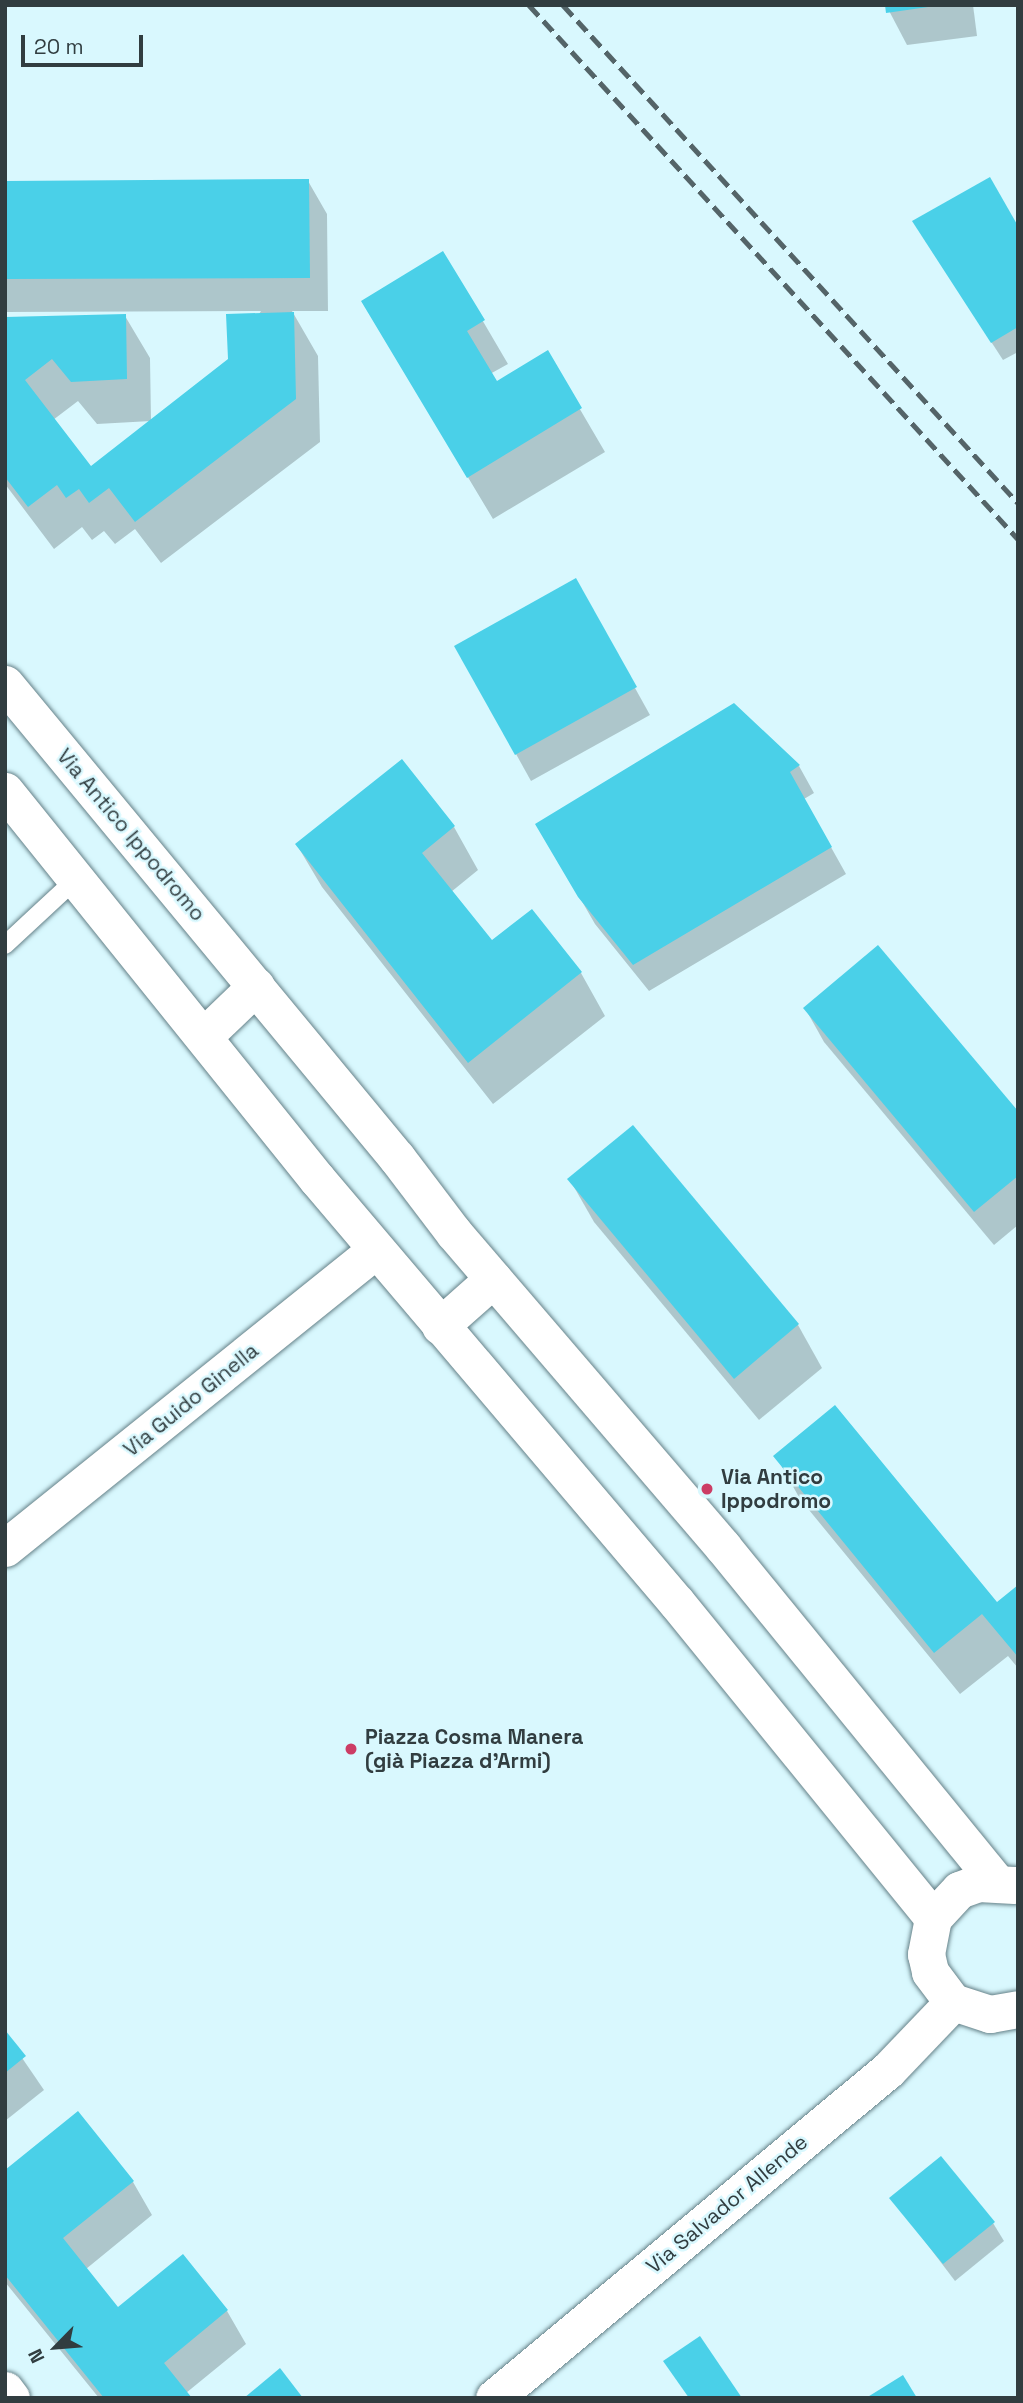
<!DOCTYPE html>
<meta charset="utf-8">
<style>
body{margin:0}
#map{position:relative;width:1023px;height:2403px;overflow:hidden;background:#d9f8fe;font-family:"Space Grotesk",sans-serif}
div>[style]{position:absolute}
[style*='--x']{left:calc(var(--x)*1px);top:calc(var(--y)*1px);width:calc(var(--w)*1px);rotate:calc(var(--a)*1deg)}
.shadow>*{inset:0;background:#0003}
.building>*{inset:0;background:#4ad0e8}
.roads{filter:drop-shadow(0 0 2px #658188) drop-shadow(0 0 2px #658188)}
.service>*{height:18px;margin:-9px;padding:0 9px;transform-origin:9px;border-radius:9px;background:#fff}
.minor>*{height:37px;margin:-18.5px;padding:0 18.5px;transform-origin:18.5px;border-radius:18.5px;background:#fff}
.rail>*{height:5px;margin-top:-2.5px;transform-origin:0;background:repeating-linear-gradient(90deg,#546468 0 14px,transparent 0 21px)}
.dots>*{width:19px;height:19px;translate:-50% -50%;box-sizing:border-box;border:4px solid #d9f8fe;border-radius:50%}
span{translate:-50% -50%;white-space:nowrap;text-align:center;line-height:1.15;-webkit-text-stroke:5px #d9f8fe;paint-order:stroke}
.street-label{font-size:21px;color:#313d40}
.poi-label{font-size:21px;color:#313d40;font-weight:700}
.left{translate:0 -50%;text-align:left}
.frame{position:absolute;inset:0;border:7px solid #313d40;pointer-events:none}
.north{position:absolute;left:21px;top:2312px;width:70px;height:70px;-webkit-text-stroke:5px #d9f8fe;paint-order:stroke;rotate:245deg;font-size:19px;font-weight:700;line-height:28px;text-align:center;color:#313d40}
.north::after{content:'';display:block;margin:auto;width:24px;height:32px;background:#313d40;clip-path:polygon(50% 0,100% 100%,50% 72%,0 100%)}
.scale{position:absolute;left:21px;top:35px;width:122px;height:32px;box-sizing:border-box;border:4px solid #313d40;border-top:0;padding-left:9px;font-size:21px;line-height:24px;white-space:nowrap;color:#313d40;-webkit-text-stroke:5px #d9f8fe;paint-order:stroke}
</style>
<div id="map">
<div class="shadow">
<div style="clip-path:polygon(886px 5px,973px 5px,977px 36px,907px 45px)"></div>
<div style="clip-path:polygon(308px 181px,327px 214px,328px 311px,292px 311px,318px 356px,320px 442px,161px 563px,135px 529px,115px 544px,104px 531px,92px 540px,82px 527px,54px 549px,5px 484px,5px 358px,125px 316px,150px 358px,151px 421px,97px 424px,78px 401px,53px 420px,91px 468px,230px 360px,261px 311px,5px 312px,5px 182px)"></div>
<div style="clip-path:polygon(1018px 229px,1018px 352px,1003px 360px,925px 240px)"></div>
<div style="clip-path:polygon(443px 253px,508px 364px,490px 374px,496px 383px,547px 353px,605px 452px,493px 519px,388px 344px)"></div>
<div style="clip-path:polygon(590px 607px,650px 715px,531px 781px,456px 646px)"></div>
<div style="clip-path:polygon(734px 705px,799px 766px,814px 793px,804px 799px,846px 874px,649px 991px,595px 924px,538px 825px)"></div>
<div style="clip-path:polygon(454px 827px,478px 870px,451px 892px,492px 943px,581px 973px,605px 1016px,493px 1104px,322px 887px,297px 845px)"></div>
<div style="clip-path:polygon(805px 1008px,1018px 1114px,1018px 1225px,994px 1245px,824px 1042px)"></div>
<div style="clip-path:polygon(633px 1127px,798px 1325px,822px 1368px,759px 1420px,594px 1222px,570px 1180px)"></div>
<div style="clip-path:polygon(776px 1456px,996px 1604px,1018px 1587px,1018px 1668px,1008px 1656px,960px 1694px,800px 1499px)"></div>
<div style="clip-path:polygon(5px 2033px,44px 2090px,5px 2121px)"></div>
<div style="clip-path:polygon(5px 2173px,133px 2182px,152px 2215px,86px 2269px,118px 2309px,227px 2311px,246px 2344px,186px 2393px,190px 2398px,99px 2398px,5px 2282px)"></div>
<div style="clip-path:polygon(892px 2198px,993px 2223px,1004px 2241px,955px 2281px)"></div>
</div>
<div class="building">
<div style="clip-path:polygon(885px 5px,927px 5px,928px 7px,886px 13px)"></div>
<div style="clip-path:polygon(990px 177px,1018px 226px,1018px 327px,991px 343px,912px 221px)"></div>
<div style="clip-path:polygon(309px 179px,310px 278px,5px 279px,5px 181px)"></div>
<div style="clip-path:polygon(443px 251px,485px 320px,467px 331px,497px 381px,548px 350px,582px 408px,467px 478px,361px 301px)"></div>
<div style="clip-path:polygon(294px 312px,296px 399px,135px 522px,109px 488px,89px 503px,79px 489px,66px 498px,57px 485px,28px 507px,5px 477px,5px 317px,126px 314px,127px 379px,71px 382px,52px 359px,25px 380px,91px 466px,228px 359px,226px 314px)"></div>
<div style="clip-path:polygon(576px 578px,637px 687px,515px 755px,454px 646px)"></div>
<div style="clip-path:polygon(734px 703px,800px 765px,790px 772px,832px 847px,633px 965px,578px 897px,535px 824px)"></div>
<div style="clip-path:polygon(402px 759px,455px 826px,422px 853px,492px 940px,532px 909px,582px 972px,468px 1063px,295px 844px)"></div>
<div style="clip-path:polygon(878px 945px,1018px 1111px,1018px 1176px,974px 1212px,803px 1008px)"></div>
<div style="clip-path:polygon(633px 1125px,799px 1324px,734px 1379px,567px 1179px)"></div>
<div style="clip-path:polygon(835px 1405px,997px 1602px,1018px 1585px,1018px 1657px,982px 1614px,934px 1653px,773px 1456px)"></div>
<div style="clip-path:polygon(5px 2030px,26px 2056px,5px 2073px)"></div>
<div style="clip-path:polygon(78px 2111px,134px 2181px,63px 2238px,118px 2307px,183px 2254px,228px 2310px,164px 2363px,192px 2398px,104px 2398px,5px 2275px,5px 2170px)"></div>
<div style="clip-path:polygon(941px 2156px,995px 2222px,943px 2264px,889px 2198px)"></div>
<div style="clip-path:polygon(700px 2336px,742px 2398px,689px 2398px,663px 2361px)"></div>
<div style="clip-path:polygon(280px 2368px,303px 2398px,244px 2398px)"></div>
<div style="clip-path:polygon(903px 2375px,917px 2398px,866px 2398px)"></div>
</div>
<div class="roads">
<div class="service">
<div style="--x:5;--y:945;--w:97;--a:-42.9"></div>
</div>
<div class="minor">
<div style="--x:5;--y:684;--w:615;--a:50.41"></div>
<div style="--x:397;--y:1158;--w:94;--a:52.8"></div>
<div style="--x:454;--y:1233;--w:413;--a:49.4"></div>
<div style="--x:723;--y:1547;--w:432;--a:50.8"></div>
<div style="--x:5;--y:791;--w:498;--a:51.2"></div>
<div style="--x:317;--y:1179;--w:556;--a:49.67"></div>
<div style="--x:677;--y:1603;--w:406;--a:50.9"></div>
<div style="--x:204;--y:1036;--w:72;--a:-43.9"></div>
<div style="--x:440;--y:1326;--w:71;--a:-41.6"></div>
<div style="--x:5;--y:1548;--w:475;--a:-38.8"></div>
<div style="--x:1014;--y:1885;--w:36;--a:-177"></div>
<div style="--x:978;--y:1883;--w:20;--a:160"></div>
<div style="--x:959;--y:1890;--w:38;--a:133"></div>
<div style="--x:933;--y:1918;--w:37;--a:101"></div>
<div style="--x:926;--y:1954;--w:18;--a:77"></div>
<div style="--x:930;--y:1972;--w:38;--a:53"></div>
<div style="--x:953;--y:2002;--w:39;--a:18"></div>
<div style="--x:990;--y:2014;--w:28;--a:-10"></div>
<div style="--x:5;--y:2390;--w:10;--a:53"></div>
<div style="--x:494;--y:2398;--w:513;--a:-39.78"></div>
<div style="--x:888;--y:2070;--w:94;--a:-46.3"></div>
</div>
</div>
<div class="rail">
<div style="--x:529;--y:5;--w:724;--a:47.52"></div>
<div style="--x:563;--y:5;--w:675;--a:47.58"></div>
</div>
<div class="dots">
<div style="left:707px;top:1489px;background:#cc3d65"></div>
<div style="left:351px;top:1749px;background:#cc3d65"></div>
</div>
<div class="street-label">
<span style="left:131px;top:835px;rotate:50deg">Via Antico Ippodromo</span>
<span style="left:191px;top:1400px;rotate:-39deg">Via Guido Ginella</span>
<span style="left:727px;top:2204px;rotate:-40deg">Via Salvador Allende</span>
</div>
<div class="poi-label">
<span class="left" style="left:721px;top:1489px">Via Antico<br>Ippodromo</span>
<span class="left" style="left:365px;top:1749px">Piazza Cosma Manera<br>(già Piazza d'Armi)</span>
</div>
<div class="frame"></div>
<div class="north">N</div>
<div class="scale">20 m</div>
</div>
